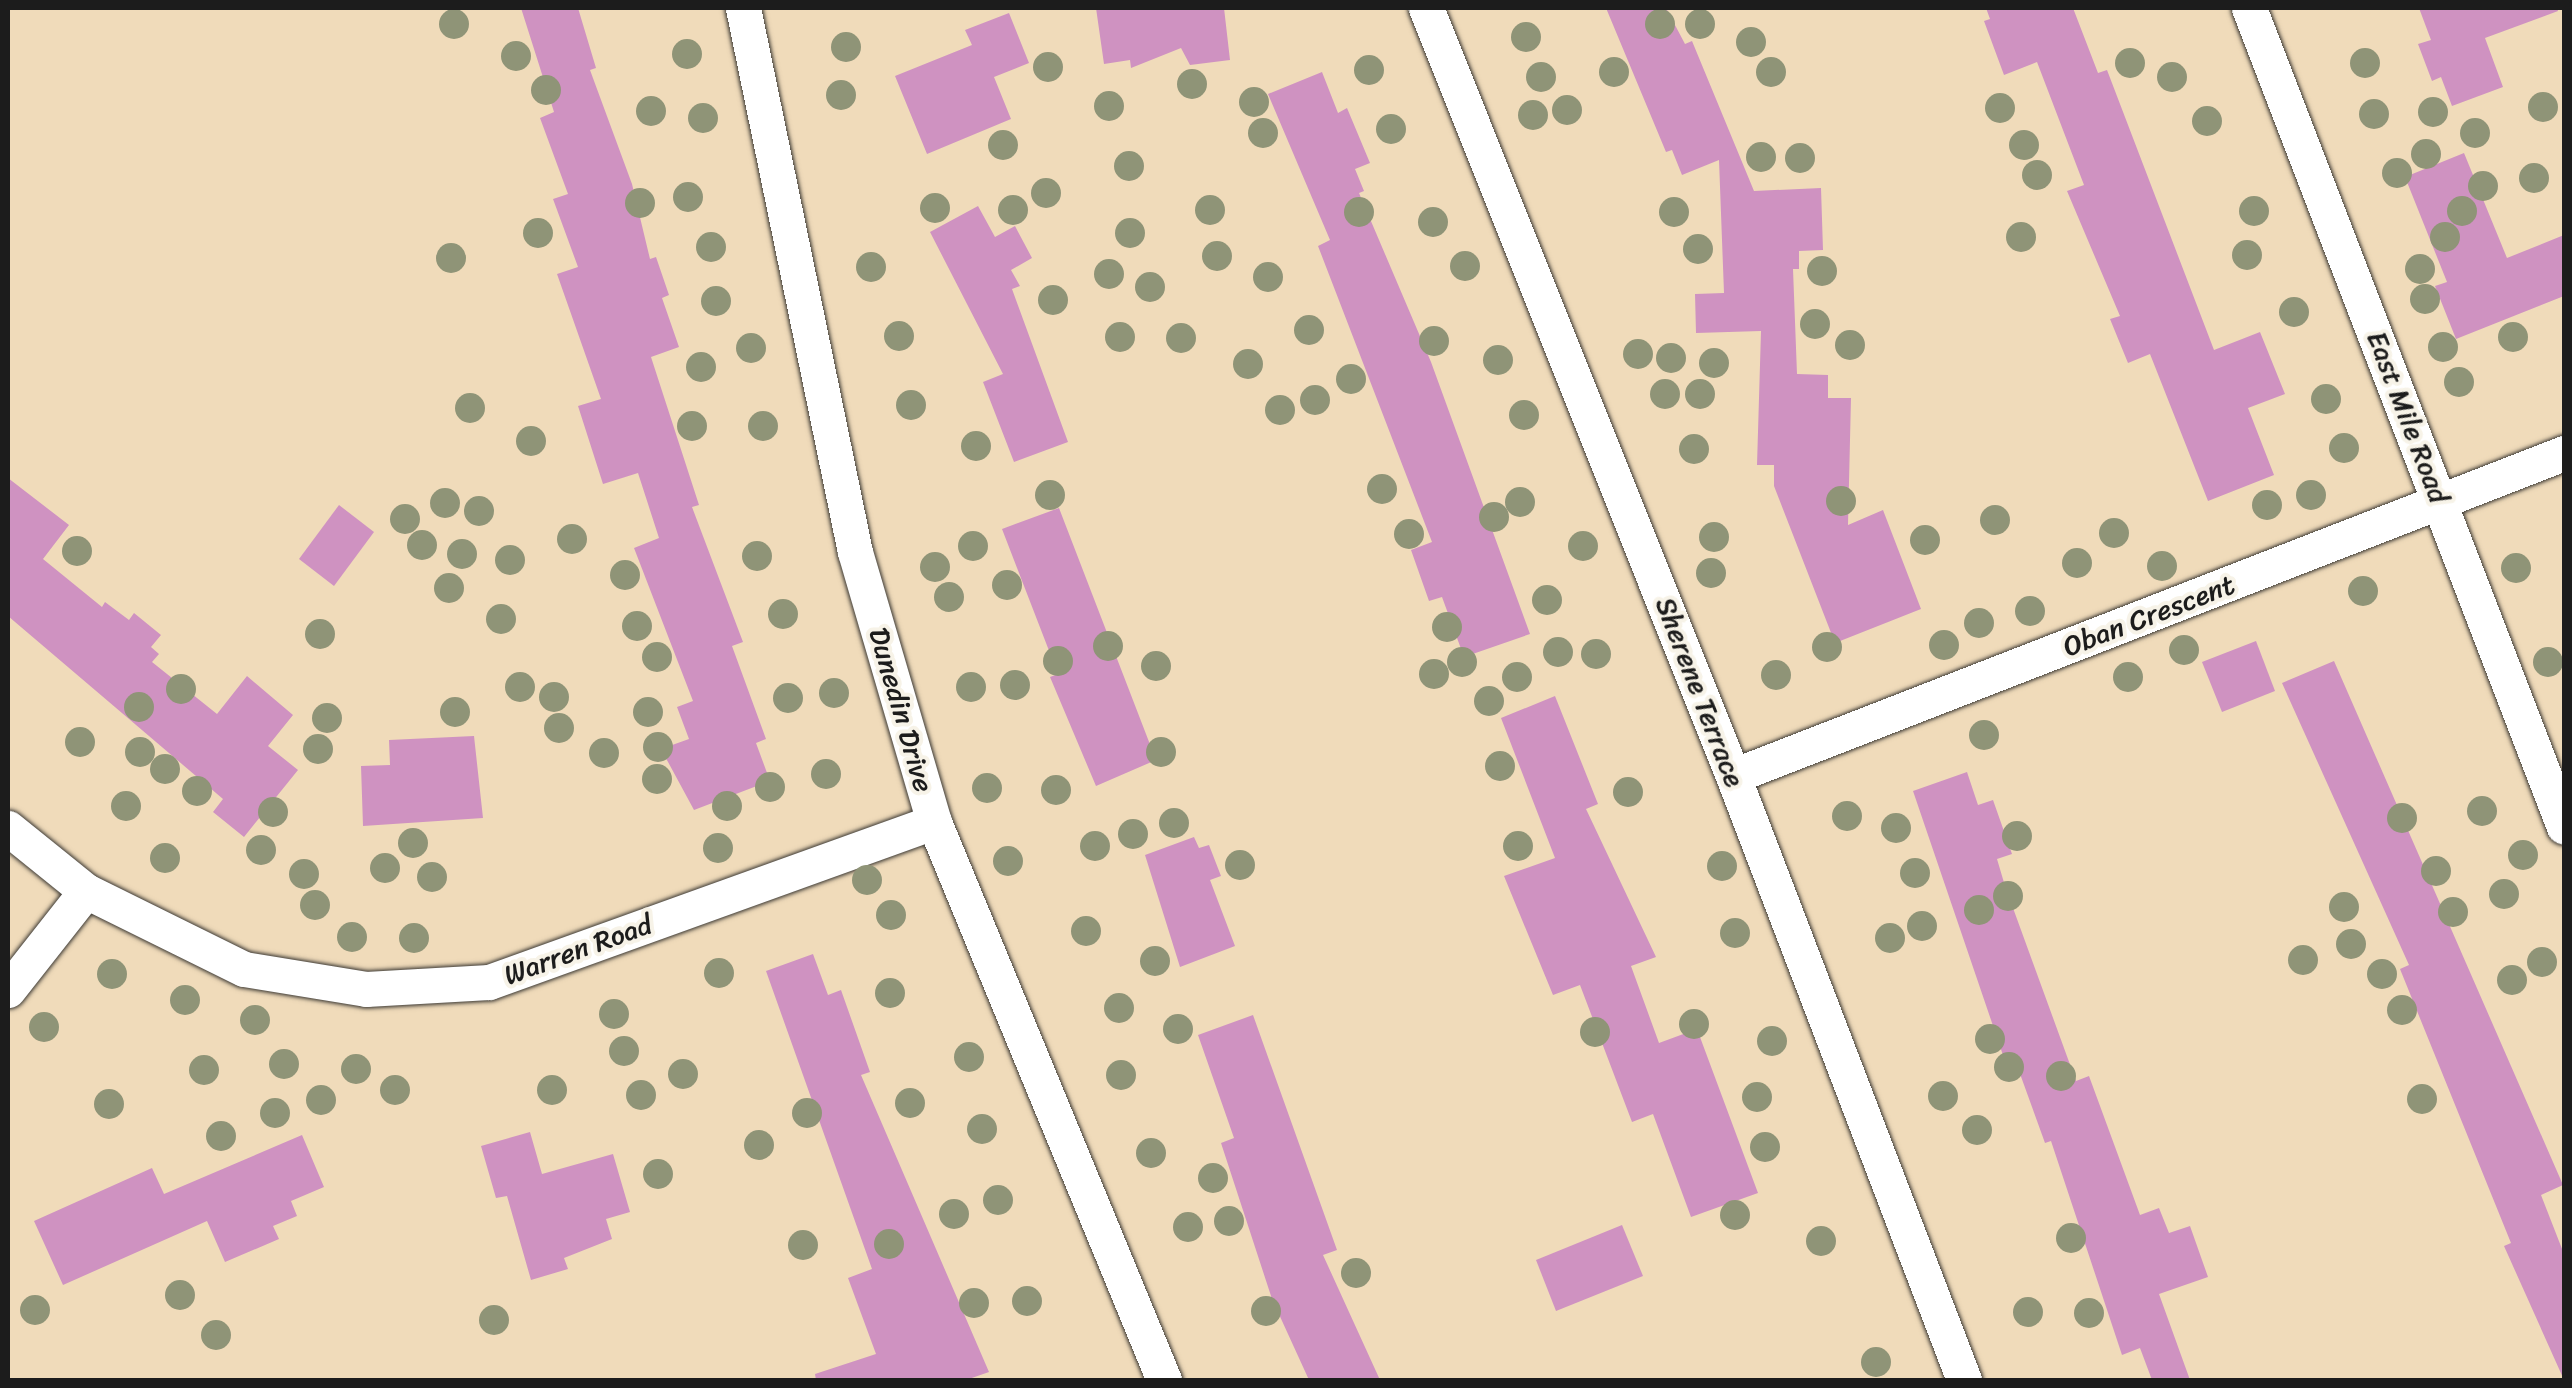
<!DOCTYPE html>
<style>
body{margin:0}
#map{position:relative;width:2572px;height:1388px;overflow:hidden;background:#f0dbba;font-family:Sriracha,sans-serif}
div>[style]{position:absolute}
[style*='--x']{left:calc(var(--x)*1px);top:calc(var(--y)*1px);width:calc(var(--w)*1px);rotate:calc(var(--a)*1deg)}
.building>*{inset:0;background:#cf92c1}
.roads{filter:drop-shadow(0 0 2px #3c3934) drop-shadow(0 0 2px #3c3934)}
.minor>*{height:35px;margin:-17.5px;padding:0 17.5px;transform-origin:17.5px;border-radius:17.5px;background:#fff}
.trees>*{width:30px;height:30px;margin:-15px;border-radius:50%;background:#8f9477}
span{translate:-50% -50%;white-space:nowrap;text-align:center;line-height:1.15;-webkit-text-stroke:8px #f7f3e8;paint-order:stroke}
.street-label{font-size:28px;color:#1c1c1c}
.frame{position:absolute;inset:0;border:10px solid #1c1c1c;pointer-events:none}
</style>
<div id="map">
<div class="building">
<div style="clip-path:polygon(521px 8px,578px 8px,596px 68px,590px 70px,632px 184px,650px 259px,656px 257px,669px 295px,662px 298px,679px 347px,651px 357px,699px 505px,692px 507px,743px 642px,732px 646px,766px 739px,756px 743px,770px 781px,694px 810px,661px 749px,689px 739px,677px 707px,693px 701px,634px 548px,659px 538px,638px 473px,603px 484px,578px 406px,601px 399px,557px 274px,578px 267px,553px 199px,568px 194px,540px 118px,554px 112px)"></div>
<div style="clip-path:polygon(1096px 8px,1224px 8px,1230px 60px,1190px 65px,1181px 48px,1131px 68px,1130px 60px,1104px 64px)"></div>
<div style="clip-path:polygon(1606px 8px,1666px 8px,1685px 44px,1692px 41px,1754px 191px,1821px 188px,1823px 250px,1799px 251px,1799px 269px,1793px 269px,1797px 374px,1828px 375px,1828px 398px,1851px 398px,1848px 525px,1883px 510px,1921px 609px,1835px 643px,1774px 486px,1774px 465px,1757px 465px,1761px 331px,1696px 333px,1695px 294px,1724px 293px,1719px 160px,1682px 175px,1672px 150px,1666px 152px)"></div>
<div style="clip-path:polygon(1986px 8px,2073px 8px,2098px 73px,2107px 70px,2214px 350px,2260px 332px,2285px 394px,2248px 408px,2274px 475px,2208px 501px,2150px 354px,2128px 363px,2110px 319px,2120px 316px,2067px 191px,2084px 185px,2037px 62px,2004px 75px,1984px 21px,1990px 19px)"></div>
<div style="clip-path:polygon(2419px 8px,2557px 8px,2558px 11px,2485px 38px,2503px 87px,2452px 106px,2441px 77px,2432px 81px,2418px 44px,2431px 40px)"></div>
<div style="clip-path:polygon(1009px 13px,1029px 63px,994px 77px,1011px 119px,927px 154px,895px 76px,972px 45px,965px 30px)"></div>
<div style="clip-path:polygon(1322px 72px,1338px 113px,1347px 108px,1370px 163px,1355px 169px,1364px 191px,1359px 193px,1431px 362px,1530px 634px,1464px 657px,1442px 597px,1429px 601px,1411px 550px,1432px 542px,1318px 246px,1330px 240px,1268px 94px)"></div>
<div style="clip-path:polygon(2464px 153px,2507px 258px,2564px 235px,2564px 296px,2456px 339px,2435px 286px,2447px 282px,2405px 177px)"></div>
<div style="clip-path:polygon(978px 206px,995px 237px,1015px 226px,1032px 258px,1011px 270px,1020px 286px,1012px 289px,1068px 442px,1014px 462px,983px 382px,1003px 374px,930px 232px)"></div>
<div style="clip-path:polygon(8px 478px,69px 525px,43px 559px,102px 607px,105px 602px,129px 620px,134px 613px,161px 635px,151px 647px,159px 654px,152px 662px,217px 714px,247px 676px,293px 715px,268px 746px,298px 770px,244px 837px,213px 812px,223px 799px,8px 616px)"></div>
<div style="clip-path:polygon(339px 505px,374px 532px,334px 586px,299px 559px)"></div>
<div style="clip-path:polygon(1059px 508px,1156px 760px,1096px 786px,1050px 677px,1058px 674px,1002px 529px)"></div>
<div style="clip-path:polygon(2256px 641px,2275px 691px,2222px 712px,2202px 662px)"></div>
<div style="clip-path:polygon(2334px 661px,2563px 1185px,2541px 1195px,2564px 1254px,2564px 1380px,2504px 1246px,2511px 1243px,2400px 969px,2409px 965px,2282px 683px)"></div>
<div style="clip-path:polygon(1555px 696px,1598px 804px,1586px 809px,1656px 957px,1631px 966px,1659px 1043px,1697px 1029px,1758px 1193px,1691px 1217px,1653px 1114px,1632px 1122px,1580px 985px,1553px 995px,1504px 876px,1555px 858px,1501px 718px)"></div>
<div style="clip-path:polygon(474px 736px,483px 818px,363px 826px,361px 766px,390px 765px,389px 740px)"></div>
<div style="clip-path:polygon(1967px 772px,1978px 805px,1993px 800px,2012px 854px,1997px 859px,2005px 886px,2076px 1081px,2089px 1076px,2140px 1215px,2159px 1208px,2169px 1233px,2190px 1226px,2208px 1277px,2159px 1294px,2190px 1380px,2152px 1380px,2140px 1348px,2122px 1355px,2051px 1141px,2045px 1143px,2015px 1060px,2006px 1064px,1913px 791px)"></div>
<div style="clip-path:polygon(1194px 837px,1199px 848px,1209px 845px,1221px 876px,1210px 880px,1235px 946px,1180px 967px,1145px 855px)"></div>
<div style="clip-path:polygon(813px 954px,828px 995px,841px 990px,870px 1072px,861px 1075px,989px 1372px,966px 1380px,816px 1380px,815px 1374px,876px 1354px,848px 1278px,872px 1269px,766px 971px)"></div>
<div style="clip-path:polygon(1253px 1015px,1337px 1250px,1323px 1255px,1380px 1380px,1309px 1380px,1272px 1299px,1221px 1143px,1234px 1138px,1198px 1035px)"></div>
<div style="clip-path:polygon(530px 1132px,542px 1174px,613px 1154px,630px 1212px,606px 1219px,612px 1239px,564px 1258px,568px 1269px,531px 1280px,507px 1196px,496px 1198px,481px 1146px)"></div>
<div style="clip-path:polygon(302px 1135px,324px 1187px,291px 1201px,297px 1216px,273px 1226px,279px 1239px,225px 1262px,207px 1221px,63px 1285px,34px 1221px,152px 1168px,164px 1194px)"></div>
<div style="clip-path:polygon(1622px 1225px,1643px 1276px,1556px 1311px,1536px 1260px)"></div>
</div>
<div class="roads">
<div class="minor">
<div style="--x:743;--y:8;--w:555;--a:78.37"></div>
<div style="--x:855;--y:552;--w:281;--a:73.7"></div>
<div style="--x:934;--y:822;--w:604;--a:67.6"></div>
<div style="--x:1426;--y:8;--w:827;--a:68.21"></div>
<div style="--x:1733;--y:776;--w:647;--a:69.07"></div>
<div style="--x:2249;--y:8;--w:877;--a:68.96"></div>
<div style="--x:1733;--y:776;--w:892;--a:-21.24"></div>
<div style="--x:8;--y:828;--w:100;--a:38.9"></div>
<div style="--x:86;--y:891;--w:176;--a:26.3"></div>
<div style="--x:244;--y:969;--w:124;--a:9.3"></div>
<div style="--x:366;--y:989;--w:123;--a:-3.3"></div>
<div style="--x:489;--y:982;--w:473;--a:-19.8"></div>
<div style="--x:8;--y:990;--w:126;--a:-51.8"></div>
</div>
</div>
<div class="trees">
<div style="left:454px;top:24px"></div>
<div style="left:1660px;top:24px"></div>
<div style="left:1700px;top:24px"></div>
<div style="left:1526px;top:37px"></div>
<div style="left:1751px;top:42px"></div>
<div style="left:846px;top:47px"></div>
<div style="left:687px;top:54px"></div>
<div style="left:516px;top:56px"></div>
<div style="left:2130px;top:63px"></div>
<div style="left:2365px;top:63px"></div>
<div style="left:1048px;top:67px"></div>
<div style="left:1369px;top:70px"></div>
<div style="left:1614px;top:72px"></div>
<div style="left:1771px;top:72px"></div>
<div style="left:1541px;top:77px"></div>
<div style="left:2172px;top:77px"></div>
<div style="left:1192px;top:84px"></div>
<div style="left:546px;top:90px"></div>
<div style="left:841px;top:95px"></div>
<div style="left:1254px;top:102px"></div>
<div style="left:1109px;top:106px"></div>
<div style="left:2543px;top:107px"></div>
<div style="left:2000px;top:108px"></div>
<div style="left:1567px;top:110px"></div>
<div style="left:651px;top:111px"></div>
<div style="left:2433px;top:112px"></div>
<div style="left:2374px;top:114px"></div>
<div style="left:1533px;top:115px"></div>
<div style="left:703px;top:118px"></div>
<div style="left:2207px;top:121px"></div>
<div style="left:1391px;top:129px"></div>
<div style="left:1263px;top:133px"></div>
<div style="left:2475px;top:133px"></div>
<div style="left:1003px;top:145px"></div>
<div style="left:2024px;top:145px"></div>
<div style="left:2426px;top:154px"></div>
<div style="left:1761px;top:157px"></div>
<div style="left:1800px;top:158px"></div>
<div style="left:1129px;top:166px"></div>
<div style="left:2397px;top:173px"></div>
<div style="left:2037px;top:175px"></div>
<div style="left:2534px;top:178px"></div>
<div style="left:2483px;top:186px"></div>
<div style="left:1046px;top:193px"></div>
<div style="left:688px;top:197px"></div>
<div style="left:640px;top:203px"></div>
<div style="left:935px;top:208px"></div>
<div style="left:1013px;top:210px"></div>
<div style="left:1210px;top:210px"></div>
<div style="left:2254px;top:211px"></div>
<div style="left:2462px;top:211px"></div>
<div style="left:1359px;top:212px"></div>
<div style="left:1674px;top:212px"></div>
<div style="left:1433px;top:222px"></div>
<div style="left:538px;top:233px"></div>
<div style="left:1130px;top:233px"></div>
<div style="left:2021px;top:237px"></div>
<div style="left:2445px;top:237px"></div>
<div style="left:711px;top:247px"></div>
<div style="left:1698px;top:249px"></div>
<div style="left:2247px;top:255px"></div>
<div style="left:1217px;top:256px"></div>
<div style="left:451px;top:258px"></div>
<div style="left:1465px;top:266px"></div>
<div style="left:871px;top:267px"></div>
<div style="left:2420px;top:269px"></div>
<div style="left:1822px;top:271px"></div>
<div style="left:1109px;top:274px"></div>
<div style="left:1268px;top:277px"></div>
<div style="left:1150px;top:287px"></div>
<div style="left:2425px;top:299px"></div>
<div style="left:1053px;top:300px"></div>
<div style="left:716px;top:301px"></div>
<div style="left:2294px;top:312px"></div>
<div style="left:1815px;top:324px"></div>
<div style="left:1309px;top:330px"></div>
<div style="left:899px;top:336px"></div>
<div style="left:1120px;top:337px"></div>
<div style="left:2513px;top:337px"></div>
<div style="left:1181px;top:338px"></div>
<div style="left:1434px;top:341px"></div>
<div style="left:1850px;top:345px"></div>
<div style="left:2443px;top:347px"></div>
<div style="left:751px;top:348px"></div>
<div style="left:1638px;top:354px"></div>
<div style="left:1671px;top:358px"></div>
<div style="left:1498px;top:360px"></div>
<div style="left:1714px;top:363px"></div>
<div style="left:1248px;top:364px"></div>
<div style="left:701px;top:367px"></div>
<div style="left:1351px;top:379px"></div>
<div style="left:2459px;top:382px"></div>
<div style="left:1665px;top:394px"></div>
<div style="left:1700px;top:394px"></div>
<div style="left:2326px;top:399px"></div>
<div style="left:1315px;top:400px"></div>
<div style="left:911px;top:405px"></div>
<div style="left:470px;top:408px"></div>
<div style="left:1280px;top:410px"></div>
<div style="left:1524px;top:415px"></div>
<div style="left:692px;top:426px"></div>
<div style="left:763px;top:426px"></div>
<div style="left:531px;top:441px"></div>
<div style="left:976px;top:446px"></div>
<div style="left:2344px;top:448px"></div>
<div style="left:1694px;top:449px"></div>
<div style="left:1382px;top:489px"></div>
<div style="left:1050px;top:495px"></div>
<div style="left:2311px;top:495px"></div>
<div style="left:1841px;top:501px"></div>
<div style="left:1520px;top:502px"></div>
<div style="left:445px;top:503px"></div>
<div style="left:2267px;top:505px"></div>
<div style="left:479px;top:511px"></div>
<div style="left:1494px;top:517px"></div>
<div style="left:405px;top:519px"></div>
<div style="left:1995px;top:520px"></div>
<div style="left:2114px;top:533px"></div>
<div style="left:1409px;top:534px"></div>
<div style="left:1714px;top:537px"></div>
<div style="left:572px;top:539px"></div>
<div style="left:1925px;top:540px"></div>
<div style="left:422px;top:545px"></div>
<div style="left:973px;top:546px"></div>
<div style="left:1583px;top:546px"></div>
<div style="left:77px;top:551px"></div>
<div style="left:462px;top:554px"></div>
<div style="left:757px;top:556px"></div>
<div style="left:510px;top:560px"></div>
<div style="left:2077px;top:563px"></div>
<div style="left:2162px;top:566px"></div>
<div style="left:935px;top:567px"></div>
<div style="left:2516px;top:568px"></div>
<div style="left:1711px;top:573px"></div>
<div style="left:625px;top:575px"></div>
<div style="left:1007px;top:585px"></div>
<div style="left:449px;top:588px"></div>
<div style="left:2363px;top:591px"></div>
<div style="left:949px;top:597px"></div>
<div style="left:1547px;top:600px"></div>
<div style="left:2030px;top:611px"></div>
<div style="left:783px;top:614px"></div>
<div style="left:501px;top:619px"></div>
<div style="left:1979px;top:623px"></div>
<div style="left:637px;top:626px"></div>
<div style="left:1447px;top:627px"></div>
<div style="left:320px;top:634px"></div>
<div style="left:1944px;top:645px"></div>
<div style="left:1108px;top:646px"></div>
<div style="left:1827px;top:647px"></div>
<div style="left:2184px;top:650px"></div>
<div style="left:1558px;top:652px"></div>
<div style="left:1596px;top:654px"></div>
<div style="left:657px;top:657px"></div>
<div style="left:1058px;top:661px"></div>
<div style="left:1462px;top:662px"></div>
<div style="left:2548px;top:662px"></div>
<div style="left:1156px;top:666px"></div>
<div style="left:1434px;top:674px"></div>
<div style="left:1776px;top:675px"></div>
<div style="left:1517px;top:677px"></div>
<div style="left:2128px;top:677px"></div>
<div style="left:1015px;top:685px"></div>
<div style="left:520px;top:687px"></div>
<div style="left:971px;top:687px"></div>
<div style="left:181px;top:689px"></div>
<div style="left:834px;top:693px"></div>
<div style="left:554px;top:697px"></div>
<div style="left:788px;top:698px"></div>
<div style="left:1489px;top:701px"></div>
<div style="left:139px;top:707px"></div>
<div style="left:455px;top:712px"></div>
<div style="left:648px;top:712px"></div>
<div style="left:327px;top:718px"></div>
<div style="left:559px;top:728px"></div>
<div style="left:1984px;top:735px"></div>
<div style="left:80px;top:742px"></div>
<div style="left:658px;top:747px"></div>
<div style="left:318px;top:749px"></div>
<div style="left:140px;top:752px"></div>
<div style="left:1161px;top:752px"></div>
<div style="left:604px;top:753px"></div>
<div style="left:1500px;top:766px"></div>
<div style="left:165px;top:769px"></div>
<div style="left:826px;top:774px"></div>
<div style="left:657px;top:779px"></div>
<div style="left:770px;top:787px"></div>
<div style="left:987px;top:788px"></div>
<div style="left:1056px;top:790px"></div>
<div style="left:197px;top:791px"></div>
<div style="left:1628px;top:792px"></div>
<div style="left:126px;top:806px"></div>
<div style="left:727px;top:806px"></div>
<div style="left:2482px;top:811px"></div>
<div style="left:273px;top:812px"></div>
<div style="left:1847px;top:816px"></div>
<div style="left:2402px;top:818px"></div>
<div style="left:1174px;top:823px"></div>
<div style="left:1896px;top:828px"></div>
<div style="left:1133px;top:834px"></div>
<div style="left:2017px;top:836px"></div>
<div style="left:413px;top:843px"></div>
<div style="left:1095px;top:846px"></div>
<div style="left:1518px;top:846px"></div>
<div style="left:718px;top:848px"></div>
<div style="left:261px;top:850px"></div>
<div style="left:2523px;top:855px"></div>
<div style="left:165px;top:858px"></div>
<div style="left:1008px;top:861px"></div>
<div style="left:1240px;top:865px"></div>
<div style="left:1722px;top:866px"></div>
<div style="left:385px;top:868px"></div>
<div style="left:2436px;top:871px"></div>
<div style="left:1915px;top:873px"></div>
<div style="left:304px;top:874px"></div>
<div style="left:432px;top:877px"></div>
<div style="left:867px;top:880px"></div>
<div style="left:2504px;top:894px"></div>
<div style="left:2008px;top:896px"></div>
<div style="left:315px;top:905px"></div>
<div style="left:2344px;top:907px"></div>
<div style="left:1979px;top:910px"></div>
<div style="left:2453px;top:912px"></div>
<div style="left:891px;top:915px"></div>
<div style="left:1922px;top:926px"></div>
<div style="left:1086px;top:931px"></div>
<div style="left:1735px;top:933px"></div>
<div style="left:352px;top:937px"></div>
<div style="left:414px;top:938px"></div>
<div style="left:1890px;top:938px"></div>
<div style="left:2351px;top:944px"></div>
<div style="left:2303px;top:960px"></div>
<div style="left:1155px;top:961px"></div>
<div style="left:2542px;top:962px"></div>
<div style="left:719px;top:973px"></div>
<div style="left:112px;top:974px"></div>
<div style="left:2382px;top:974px"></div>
<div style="left:2512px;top:980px"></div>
<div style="left:890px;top:993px"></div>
<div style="left:185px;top:1000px"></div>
<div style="left:1119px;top:1008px"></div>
<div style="left:2402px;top:1010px"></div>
<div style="left:614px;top:1014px"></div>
<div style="left:255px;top:1020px"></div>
<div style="left:1694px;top:1024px"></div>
<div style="left:44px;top:1027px"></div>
<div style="left:1178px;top:1029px"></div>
<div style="left:1595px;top:1032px"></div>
<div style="left:1990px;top:1039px"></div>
<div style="left:1772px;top:1041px"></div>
<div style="left:624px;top:1051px"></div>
<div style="left:969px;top:1057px"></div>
<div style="left:284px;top:1064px"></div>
<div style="left:2009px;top:1067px"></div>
<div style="left:356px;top:1069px"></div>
<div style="left:204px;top:1070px"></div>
<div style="left:683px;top:1074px"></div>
<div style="left:1121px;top:1075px"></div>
<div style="left:2061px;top:1076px"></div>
<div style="left:395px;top:1090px"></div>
<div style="left:552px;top:1090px"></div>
<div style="left:641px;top:1095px"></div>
<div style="left:1943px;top:1096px"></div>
<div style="left:1757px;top:1097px"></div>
<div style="left:2422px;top:1099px"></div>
<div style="left:321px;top:1100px"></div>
<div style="left:910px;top:1103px"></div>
<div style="left:109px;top:1104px"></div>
<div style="left:275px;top:1113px"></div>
<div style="left:807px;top:1113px"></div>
<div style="left:982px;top:1129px"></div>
<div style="left:1977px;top:1130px"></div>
<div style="left:221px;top:1136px"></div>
<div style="left:759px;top:1145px"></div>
<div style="left:1765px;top:1147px"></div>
<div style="left:1151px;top:1153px"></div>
<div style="left:658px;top:1174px"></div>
<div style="left:1213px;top:1178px"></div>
<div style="left:998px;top:1200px"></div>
<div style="left:954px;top:1214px"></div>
<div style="left:1735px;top:1215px"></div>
<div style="left:1229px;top:1221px"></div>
<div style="left:1188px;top:1227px"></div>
<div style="left:2071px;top:1238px"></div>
<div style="left:1821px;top:1241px"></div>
<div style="left:889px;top:1244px"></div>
<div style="left:803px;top:1245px"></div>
<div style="left:1356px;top:1273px"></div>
<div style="left:180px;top:1295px"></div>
<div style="left:1027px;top:1301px"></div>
<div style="left:974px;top:1303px"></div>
<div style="left:35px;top:1310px"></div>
<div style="left:1266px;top:1311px"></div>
<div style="left:2028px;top:1312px"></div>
<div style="left:2089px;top:1313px"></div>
<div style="left:494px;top:1320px"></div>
<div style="left:216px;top:1335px"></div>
<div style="left:1876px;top:1362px"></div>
</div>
<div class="street-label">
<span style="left:2408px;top:417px;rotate:69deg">East Mile Road</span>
<span style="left:2149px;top:616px;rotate:-21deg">Oban Crescent</span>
<span style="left:1700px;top:692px;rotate:69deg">Sherene Terrace</span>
<span style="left:901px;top:710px;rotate:74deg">Dunedin Drive</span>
<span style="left:578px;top:950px;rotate:-20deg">Warren Road</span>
</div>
<div class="frame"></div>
</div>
